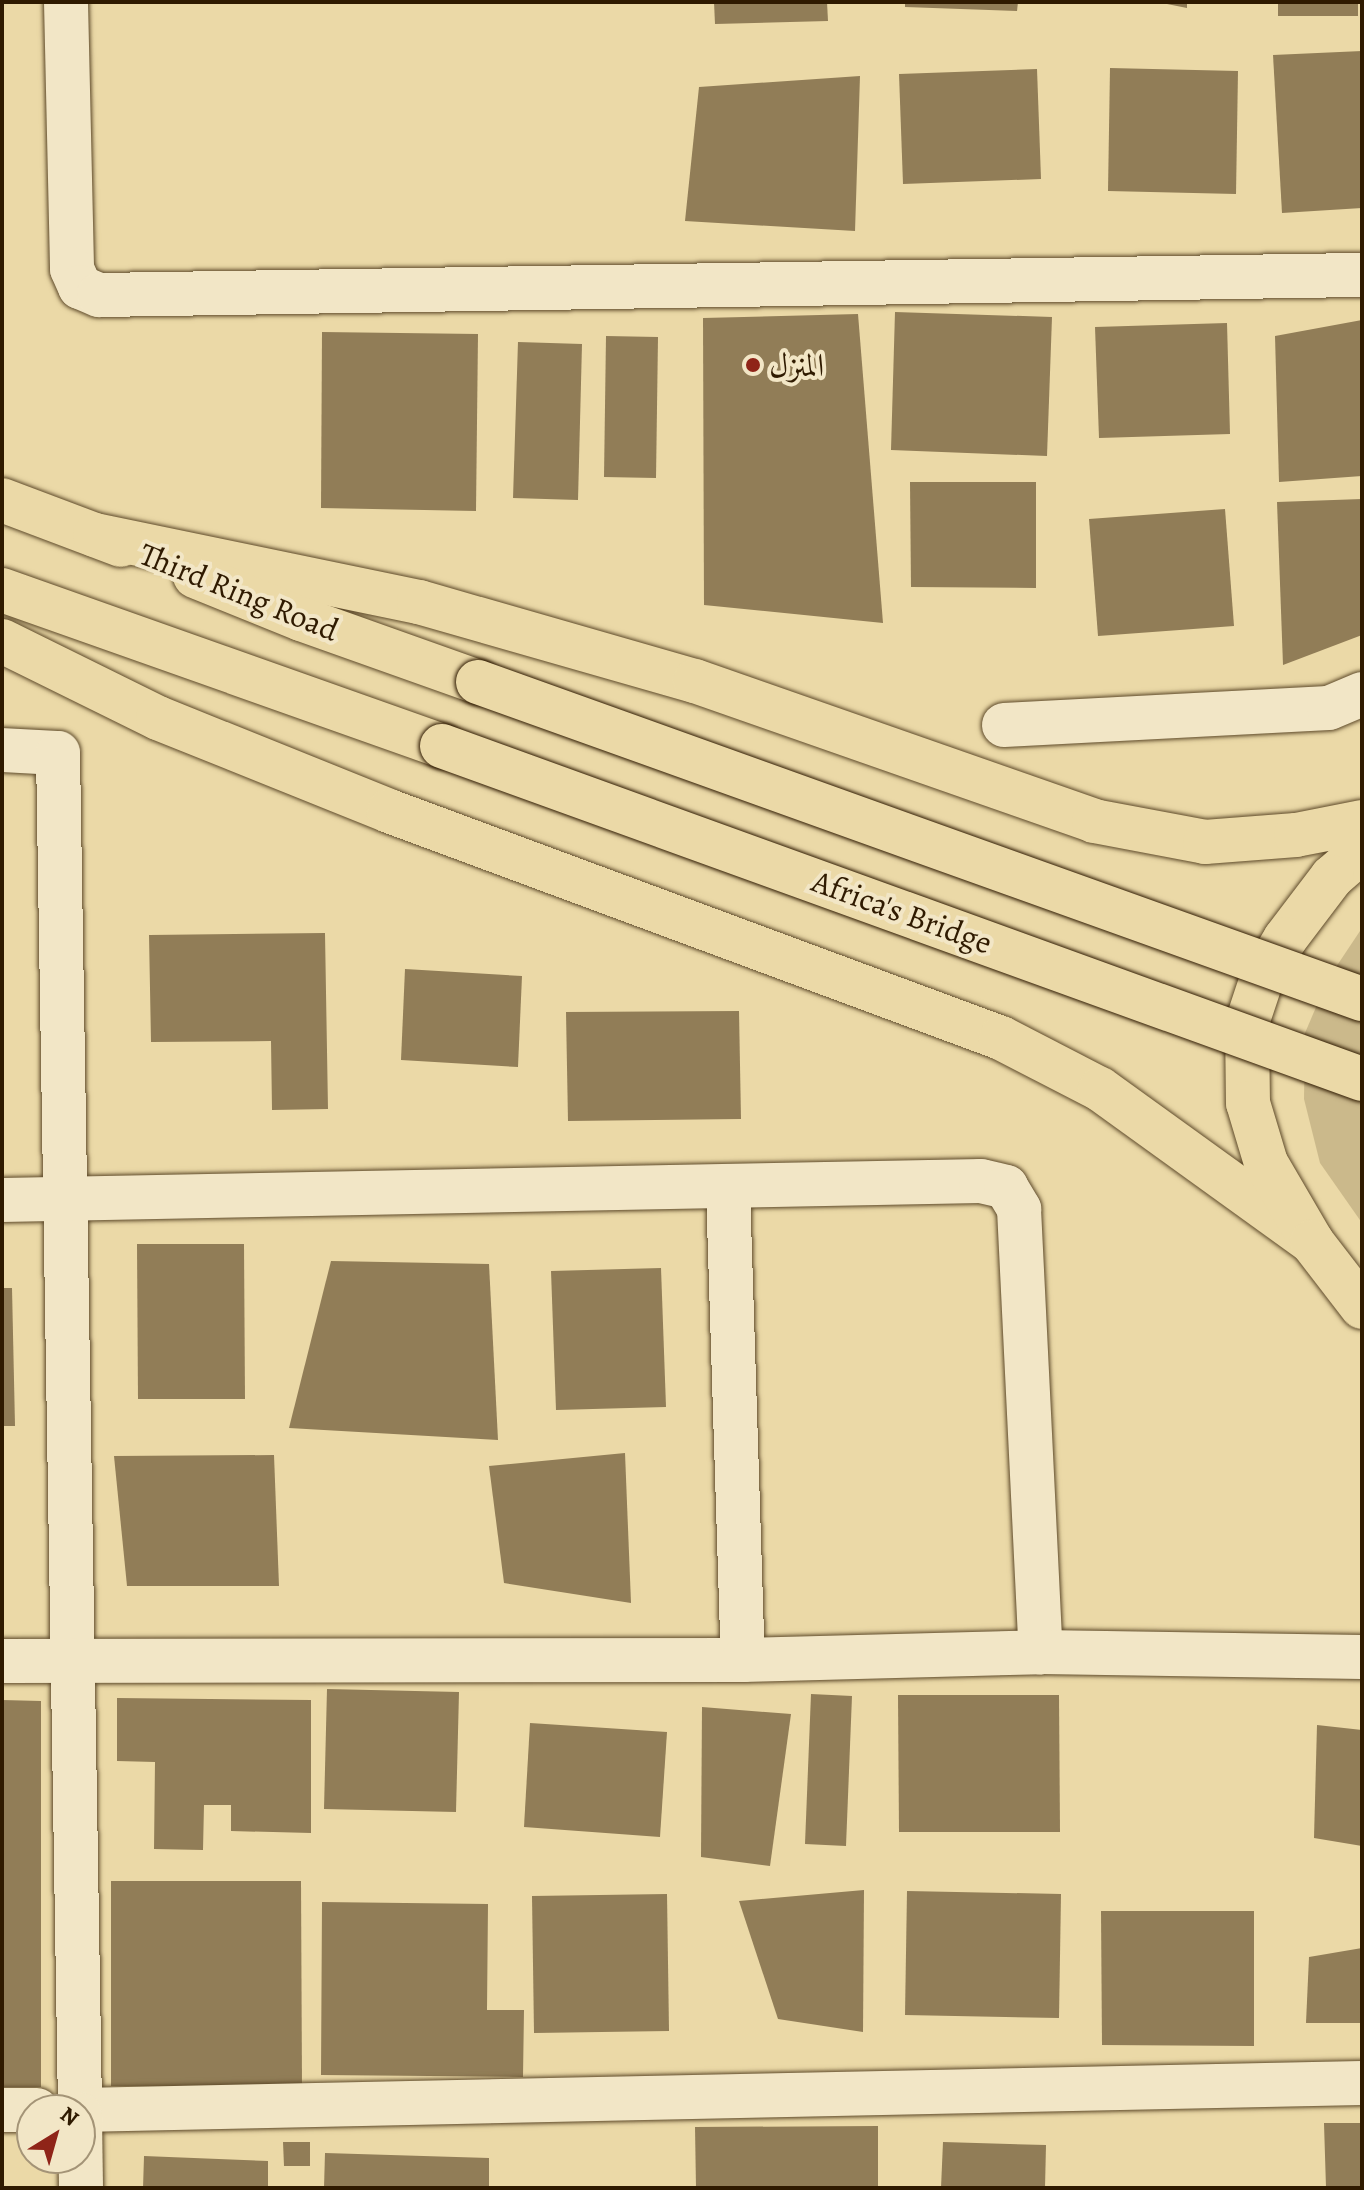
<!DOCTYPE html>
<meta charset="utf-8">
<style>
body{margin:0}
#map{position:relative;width:1364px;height:2190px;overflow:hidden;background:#ebd9a7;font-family:Alegreya,Amiri,serif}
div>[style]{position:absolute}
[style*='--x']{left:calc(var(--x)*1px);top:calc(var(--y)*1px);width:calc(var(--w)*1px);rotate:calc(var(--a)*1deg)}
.green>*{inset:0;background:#cbb98b}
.building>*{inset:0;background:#917d57}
.roads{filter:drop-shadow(0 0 2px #5e4a2a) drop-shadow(0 0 2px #5e4a2a)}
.street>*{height:44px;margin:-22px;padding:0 22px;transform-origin:22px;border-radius:22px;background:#f2e6c6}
.highway>*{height:44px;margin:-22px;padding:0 22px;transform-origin:22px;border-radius:22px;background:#ebd9a7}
.bridges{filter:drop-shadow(0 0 2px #2f1a00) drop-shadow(0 0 2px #2f1a00)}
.highway-bridge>*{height:44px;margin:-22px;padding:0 22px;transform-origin:22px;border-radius:22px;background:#ebd9a7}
.dots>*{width:22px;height:22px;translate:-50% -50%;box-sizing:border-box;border:4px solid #f2e6c6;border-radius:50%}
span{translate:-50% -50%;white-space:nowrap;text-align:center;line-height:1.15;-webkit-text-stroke:8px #f2e6c6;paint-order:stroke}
.poi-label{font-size:32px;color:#2f1a00}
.left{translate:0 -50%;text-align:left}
.street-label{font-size:32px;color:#2f1a00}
.frame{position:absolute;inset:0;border:4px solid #2f1a00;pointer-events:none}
.north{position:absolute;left:16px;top:2094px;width:80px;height:80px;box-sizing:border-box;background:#f2e6c6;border:2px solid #a49477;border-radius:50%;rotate:37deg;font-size:22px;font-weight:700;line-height:32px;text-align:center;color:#2f1a00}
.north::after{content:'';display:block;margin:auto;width:28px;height:36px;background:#8f2418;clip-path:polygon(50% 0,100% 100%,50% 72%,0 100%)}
</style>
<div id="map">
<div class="green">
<div style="clip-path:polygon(1362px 928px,1362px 1223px,1320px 1163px,1304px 1099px,1305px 1033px,1328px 979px)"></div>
</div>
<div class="building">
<div style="clip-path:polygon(714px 2px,827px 2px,828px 21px,715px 24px)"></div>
<div style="clip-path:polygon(905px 2px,1018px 2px,1017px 11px,905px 7px)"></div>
<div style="clip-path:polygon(1157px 2px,1187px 2px,1187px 8px)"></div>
<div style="clip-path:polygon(1278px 2px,1358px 2px,1358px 16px,1278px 16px)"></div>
<div style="clip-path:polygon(1362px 51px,1362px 208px,1282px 213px,1273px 55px)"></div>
<div style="clip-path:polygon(1110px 68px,1238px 71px,1236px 194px,1108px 191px)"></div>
<div style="clip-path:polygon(1037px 69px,1041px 179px,903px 184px,899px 74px)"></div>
<div style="clip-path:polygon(860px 76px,855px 231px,685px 221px,699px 87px)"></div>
<div style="clip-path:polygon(895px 312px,1052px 317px,1047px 456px,891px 450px)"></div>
<div style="clip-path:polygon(858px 314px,883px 623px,704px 605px,703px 318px)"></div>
<div style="clip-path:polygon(1362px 320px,1362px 476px,1279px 482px,1275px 336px)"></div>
<div style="clip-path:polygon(1227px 323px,1230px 434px,1099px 438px,1095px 327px)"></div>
<div style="clip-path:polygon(322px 332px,478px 334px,476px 511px,321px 508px)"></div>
<div style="clip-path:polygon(606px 336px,658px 337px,656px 478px,604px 477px)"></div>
<div style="clip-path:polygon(518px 342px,582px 344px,578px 500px,513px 498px)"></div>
<div style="clip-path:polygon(910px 482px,1036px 482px,1036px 588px,911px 587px)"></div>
<div style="clip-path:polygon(1362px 499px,1362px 635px,1283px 665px,1277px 502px)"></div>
<div style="clip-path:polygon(1225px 509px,1234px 626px,1098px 636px,1089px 519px)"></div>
<div style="clip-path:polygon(325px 933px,328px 1109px,272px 1110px,271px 1041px,151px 1042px,149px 935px)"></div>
<div style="clip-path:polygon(405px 969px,522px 976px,518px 1067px,401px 1060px)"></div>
<div style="clip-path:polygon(739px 1011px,741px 1119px,568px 1121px,566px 1012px)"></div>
<div style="clip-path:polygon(137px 1244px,244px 1244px,245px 1399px,138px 1399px)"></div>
<div style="clip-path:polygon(331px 1261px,489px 1264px,498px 1440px,289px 1428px)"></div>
<div style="clip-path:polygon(661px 1268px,666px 1407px,556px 1410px,551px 1271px)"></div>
<div style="clip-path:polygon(2px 1288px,12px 1288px,15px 1426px,2px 1426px)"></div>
<div style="clip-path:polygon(625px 1453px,631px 1603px,504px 1583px,489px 1466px)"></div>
<div style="clip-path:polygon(274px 1455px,279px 1586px,127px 1586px,114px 1456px)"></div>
<div style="clip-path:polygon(327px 1689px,459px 1692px,456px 1812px,324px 1809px)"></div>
<div style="clip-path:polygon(811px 1694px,852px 1696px,846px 1846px,805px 1844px)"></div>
<div style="clip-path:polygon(898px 1695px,1059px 1695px,1060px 1832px,899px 1832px)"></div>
<div style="clip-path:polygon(117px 1698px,311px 1700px,311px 1833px,231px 1831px,231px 1805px,204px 1805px,203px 1850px,154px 1849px,155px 1762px,117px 1761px)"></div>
<div style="clip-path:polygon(2px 1700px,41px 1701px,41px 2087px,2px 2087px)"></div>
<div style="clip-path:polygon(702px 1707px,791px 1714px,770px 1866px,701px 1857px)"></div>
<div style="clip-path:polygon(530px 1723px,667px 1732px,660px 1837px,524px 1827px)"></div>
<div style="clip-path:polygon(1317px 1725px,1362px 1730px,1362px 1846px,1314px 1838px)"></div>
<div style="clip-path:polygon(111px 1881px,301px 1881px,302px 2087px,111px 2086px)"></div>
<div style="clip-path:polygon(864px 1890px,863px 2032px,778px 2019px,739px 1901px)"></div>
<div style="clip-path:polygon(907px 1891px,1061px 1894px,1059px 2018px,905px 2015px)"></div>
<div style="clip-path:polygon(667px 1894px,669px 2031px,534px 2033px,532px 1896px)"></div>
<div style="clip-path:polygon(322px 1902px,488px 1904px,487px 2010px,524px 2010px,523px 2077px,321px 2075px)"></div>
<div style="clip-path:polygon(1101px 1911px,1254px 1911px,1254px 2046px,1102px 2045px)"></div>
<div style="clip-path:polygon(1362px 1948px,1362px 2023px,1306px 2023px,1309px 1957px)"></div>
<div style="clip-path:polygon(1324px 2123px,1362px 2123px,1362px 2188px,1326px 2188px)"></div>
<div style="clip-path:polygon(878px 2126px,878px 2188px,696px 2188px,695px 2127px)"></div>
<div style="clip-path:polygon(283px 2142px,310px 2142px,310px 2166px,284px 2166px)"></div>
<div style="clip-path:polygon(943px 2142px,1046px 2145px,1045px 2188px,941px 2188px)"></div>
<div style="clip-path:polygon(325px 2153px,489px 2158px,489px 2188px,324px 2188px)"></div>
<div style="clip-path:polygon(144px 2156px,268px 2161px,268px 2188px,143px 2188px)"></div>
</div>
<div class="roads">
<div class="street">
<div style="--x:66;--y:2;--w:267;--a:88.7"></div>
<div style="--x:72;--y:269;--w:20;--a:66"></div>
<div style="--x:80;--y:287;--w:21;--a:23"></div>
<div style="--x:99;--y:295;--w:1263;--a:-0.91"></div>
<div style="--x:1004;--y:725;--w:325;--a:-3"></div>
<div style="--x:1329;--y:708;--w:36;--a:-23"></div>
<div style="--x:2;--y:750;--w:56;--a:3.1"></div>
<div style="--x:58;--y:753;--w:1357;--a:89.07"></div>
<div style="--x:728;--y:1189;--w:471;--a:88.2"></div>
<div style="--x:2;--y:1200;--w:979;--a:-1.11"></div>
<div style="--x:981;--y:1181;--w:26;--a:13"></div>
<div style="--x:1006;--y:1187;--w:26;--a:59"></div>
<div style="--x:1019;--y:1209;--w:444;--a:87.2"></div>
<div style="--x:2;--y:1661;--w:741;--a:-0.08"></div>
<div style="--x:743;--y:1660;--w:298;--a:-1.5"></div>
<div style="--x:1041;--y:1652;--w:321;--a:0.9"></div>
<div style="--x:2;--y:2110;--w:35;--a:0"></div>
<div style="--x:80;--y:2110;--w:1282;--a:-1.21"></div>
<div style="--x:80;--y:2115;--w:73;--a:89.2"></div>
</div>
<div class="highway">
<div style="--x:2;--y:500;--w:127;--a:20.7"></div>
<div style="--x:95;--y:535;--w:331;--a:11.7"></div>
<div style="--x:419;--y:602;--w:287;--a:16"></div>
<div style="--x:695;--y:681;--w:423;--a:19.3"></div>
<div style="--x:1094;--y:821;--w:113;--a:10.7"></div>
<div style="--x:1205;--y:842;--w:91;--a:-4.4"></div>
<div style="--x:1296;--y:835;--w:67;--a:-11.1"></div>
<div style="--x:195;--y:576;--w:114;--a:22.1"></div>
<div style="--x:301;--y:619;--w:188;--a:19.6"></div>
<div style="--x:2;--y:590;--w:467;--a:19.5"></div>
<div style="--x:2;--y:641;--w:174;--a:26.3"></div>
<div style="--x:158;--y:718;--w:249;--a:21.9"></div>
<div style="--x:389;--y:811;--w:653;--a:20.35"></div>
<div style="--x:1001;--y:1038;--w:111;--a:27.3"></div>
<div style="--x:1100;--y:1089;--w:261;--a:35.8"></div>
<div style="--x:1362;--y:851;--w:40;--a:139"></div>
<div style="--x:1332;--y:877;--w:78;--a:127.2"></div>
<div style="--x:1285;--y:939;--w:42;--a:121.4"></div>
<div style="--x:1263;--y:975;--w:51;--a:108.4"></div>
<div style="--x:1247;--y:1023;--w:80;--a:89.3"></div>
<div style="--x:1248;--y:1103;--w:63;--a:73.3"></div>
<div style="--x:1266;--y:1163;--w:91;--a:59.8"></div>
<div style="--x:1312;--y:1242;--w:82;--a:52.4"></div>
</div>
</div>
<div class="bridges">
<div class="highway-bridge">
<div style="--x:478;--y:682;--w:939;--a:19.73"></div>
<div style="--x:442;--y:746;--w:978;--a:19.9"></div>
</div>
</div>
<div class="dots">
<div style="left:753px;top:365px;background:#8f2418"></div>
</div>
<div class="poi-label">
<span class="left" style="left:769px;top:365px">المنزل</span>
</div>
<div class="street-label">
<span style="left:239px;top:592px;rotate:22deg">Third Ring Road</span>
<span style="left:902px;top:912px;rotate:20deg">Africa's Bridge</span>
</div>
<div class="frame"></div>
<div class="north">N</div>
</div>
